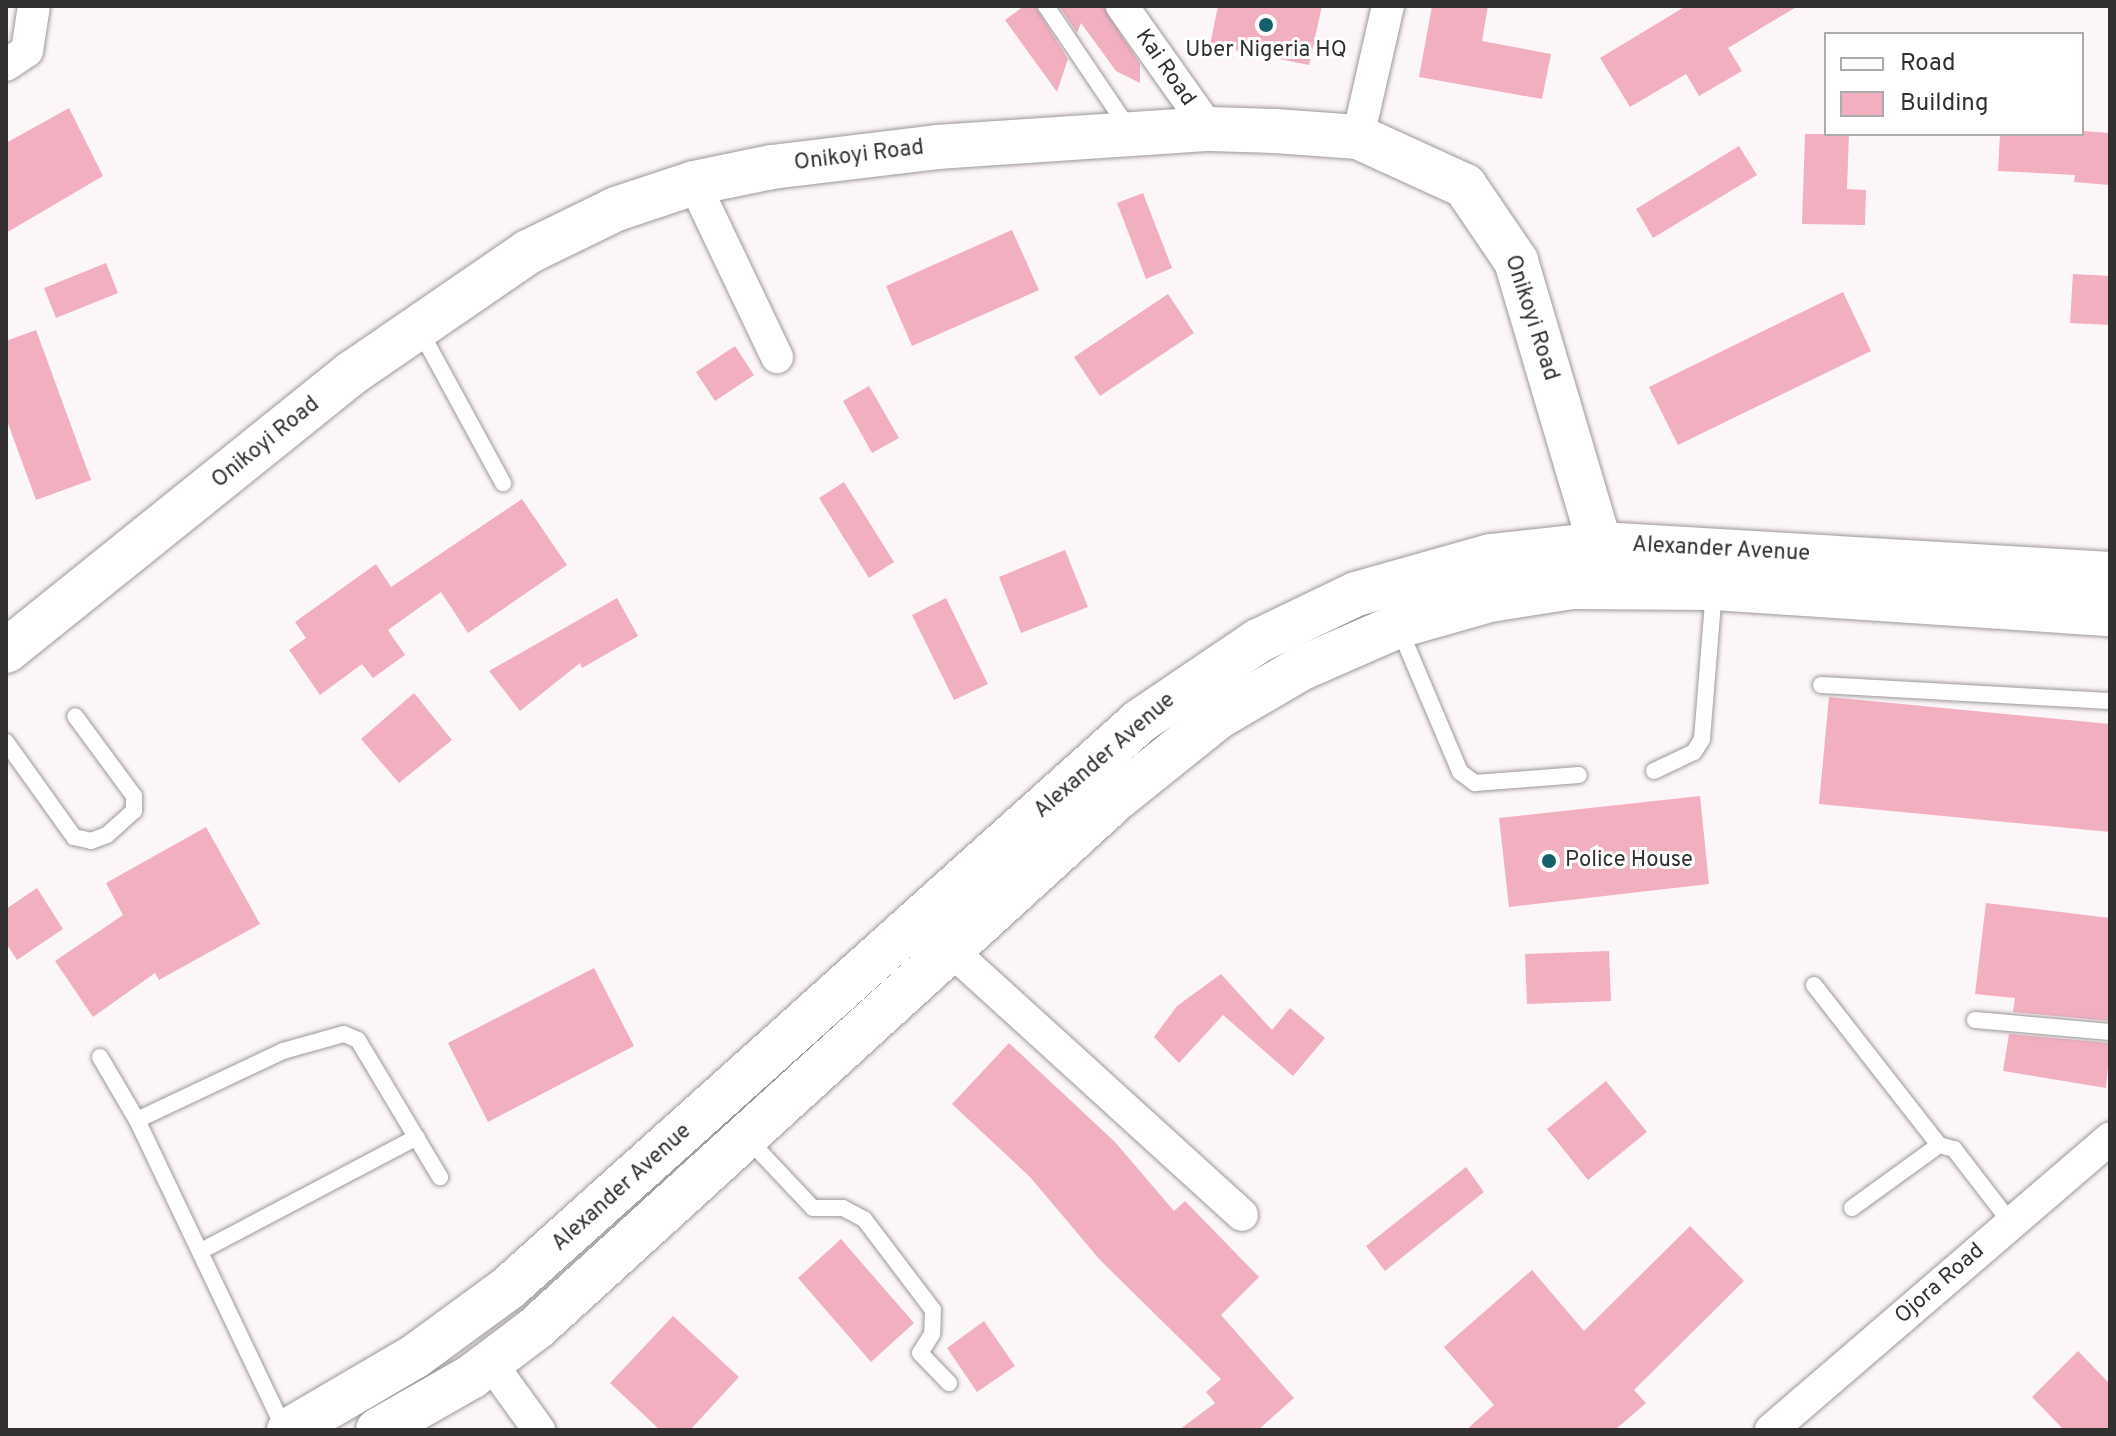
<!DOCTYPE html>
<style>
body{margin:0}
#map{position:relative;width:2116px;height:1436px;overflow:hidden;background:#fcf6f8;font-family:Overpass,sans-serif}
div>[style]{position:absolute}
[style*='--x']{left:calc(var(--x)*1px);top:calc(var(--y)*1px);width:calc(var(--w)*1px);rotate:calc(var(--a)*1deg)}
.building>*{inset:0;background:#f2afc0}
.roads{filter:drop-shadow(0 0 2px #9d9899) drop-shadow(0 0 2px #9d9899)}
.lane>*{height:16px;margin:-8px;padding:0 8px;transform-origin:8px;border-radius:8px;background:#fff}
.street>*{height:32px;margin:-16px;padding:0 16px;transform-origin:16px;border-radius:16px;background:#fff}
.secondary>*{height:44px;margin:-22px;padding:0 22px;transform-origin:22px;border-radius:22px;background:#fff}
.primary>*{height:44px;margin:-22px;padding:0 22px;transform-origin:22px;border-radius:22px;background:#fff}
.dots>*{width:22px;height:22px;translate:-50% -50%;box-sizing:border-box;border:4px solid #fff;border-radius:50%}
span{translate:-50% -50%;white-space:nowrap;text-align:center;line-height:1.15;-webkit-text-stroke:6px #fff;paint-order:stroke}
.poi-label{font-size:22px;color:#323030}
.left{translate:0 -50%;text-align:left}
.street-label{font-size:22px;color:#323030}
.frame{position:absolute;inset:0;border:8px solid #323030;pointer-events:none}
.legend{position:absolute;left:1824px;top:32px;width:260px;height:104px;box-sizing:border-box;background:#fff;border:2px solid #adacac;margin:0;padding:10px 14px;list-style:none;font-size:24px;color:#323030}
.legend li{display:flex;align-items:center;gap:16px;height:40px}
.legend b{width:40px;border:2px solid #adacac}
</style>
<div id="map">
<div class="building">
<div style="clip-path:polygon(1024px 6px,1035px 6px,1068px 59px,1057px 92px,1005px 20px)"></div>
<div style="clip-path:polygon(1059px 6px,1103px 6px,1140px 64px,1140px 83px,1116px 71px,1081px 23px,1077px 33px)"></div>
<div style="clip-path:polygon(1218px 6px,1322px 6px,1309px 65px,1210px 45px)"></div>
<div style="clip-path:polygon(1432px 6px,1488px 6px,1482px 41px,1551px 54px,1542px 99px,1419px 77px)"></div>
<div style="clip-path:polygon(1686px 6px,1798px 6px,1728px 48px,1742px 71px,1699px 96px,1686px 74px,1630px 107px,1600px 58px)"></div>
<div style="clip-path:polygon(69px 108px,103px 176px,6px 233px,6px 143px)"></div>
<div style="clip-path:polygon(2082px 131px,2110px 133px,2110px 185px,2074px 182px,2075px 175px,1998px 171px,2000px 134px)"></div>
<div style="clip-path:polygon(1805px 134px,1849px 134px,1847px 189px,1866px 190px,1865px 225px,1802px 224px)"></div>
<div style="clip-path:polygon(1739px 146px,1757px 175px,1653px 238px,1636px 209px)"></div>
<div style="clip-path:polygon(1143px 193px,1172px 268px,1146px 279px,1117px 203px)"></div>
<div style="clip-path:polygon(1012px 230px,1039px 290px,912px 346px,886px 286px)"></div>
<div style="clip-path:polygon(106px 263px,118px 293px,56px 318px,44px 288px)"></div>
<div style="clip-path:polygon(2073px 274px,2110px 276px,2110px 325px,2070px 323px)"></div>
<div style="clip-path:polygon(1843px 292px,1871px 351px,1678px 445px,1649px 387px)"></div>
<div style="clip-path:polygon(1168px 294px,1194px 333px,1100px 396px,1074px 357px)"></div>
<div style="clip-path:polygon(36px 330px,91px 480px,36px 500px,6px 418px,6px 341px)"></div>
<div style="clip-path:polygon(735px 346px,754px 375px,715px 401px,696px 372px)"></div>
<div style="clip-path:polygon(869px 386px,899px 438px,872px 453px,843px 401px)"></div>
<div style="clip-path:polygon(844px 482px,894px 562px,869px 578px,819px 498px)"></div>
<div style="clip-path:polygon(522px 499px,567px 565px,468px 633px,441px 592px,388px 630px,405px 655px,373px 678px,362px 664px,320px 695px,289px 650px,306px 638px,295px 622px,376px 564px,391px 587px)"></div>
<div style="clip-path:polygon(1065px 550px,1088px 607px,1021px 633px,999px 577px)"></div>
<div style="clip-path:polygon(617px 598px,638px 636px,582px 668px,580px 663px,520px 711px,489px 671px)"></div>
<div style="clip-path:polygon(946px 598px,988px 684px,954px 700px,912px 615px)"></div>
<div style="clip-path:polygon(414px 693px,452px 740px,399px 783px,361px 739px)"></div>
<div style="clip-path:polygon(1829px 697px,2110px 724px,2110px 832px,1819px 804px)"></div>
<div style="clip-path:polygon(1700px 796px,1709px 884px,1509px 907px,1499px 818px)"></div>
<div style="clip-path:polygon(206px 827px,260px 924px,159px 980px,155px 973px,93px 1017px,55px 961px,123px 915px,106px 883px)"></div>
<div style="clip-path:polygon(37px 888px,63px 929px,17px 960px,6px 943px,6px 909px)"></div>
<div style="clip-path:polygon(1986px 903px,2110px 918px,2110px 1021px,2013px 1012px,2015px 998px,1975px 994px)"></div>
<div style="clip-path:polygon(1609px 951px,1611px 1001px,1527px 1004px,1525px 954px)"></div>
<div style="clip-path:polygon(594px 968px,634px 1046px,488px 1122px,448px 1043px)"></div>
<div style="clip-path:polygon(1221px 974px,1272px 1030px,1290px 1008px,1325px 1038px,1293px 1076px,1223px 1015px,1179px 1063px,1154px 1037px,1177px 1006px)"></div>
<div style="clip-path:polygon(2009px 1034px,2110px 1043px,2106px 1088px,2003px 1071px)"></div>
<div style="clip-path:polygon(1009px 1043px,1115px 1142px,1174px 1211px,1185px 1201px,1259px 1277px,1221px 1315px,1294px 1398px,1258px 1430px,1179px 1430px,1215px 1403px,1206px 1392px,1221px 1379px,1100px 1260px,1030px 1177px,952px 1104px)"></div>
<div style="clip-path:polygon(1606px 1081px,1647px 1132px,1588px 1180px,1547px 1129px)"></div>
<div style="clip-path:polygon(1466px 1167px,1484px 1192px,1385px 1271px,1366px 1246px)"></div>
<div style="clip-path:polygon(1690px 1226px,1744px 1281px,1634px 1390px,1646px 1403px,1615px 1430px,1466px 1430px,1494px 1405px,1444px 1347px,1532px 1270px,1584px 1331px)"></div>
<div style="clip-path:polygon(841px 1239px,914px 1323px,871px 1362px,798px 1278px)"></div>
<div style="clip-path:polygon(673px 1316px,739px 1377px,690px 1430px,660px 1430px,610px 1383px)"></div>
<div style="clip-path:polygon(984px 1321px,1015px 1366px,977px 1392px,947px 1348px)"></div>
<div style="clip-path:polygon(2078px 1351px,2110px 1384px,2110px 1430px,2064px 1430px,2032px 1397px)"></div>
</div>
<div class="roads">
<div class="lane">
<div style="--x:1046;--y:6;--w:148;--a:56"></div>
<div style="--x:418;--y:327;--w:178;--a:61.4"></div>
<div style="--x:1399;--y:628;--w:156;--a:67"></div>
<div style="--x:1460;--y:772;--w:19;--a:36"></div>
<div style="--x:1475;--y:783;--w:104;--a:-4.4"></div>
<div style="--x:1821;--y:685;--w:289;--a:3.2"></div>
<div style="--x:6;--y:742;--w:117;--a:54.4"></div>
<div style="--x:74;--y:837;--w:17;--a:13"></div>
<div style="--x:91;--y:841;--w:17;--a:-21"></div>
<div style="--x:107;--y:835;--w:36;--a:-42"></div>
<div style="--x:134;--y:811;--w:15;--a:-90"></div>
<div style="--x:134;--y:796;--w:99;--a:-126.4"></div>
<div style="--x:1654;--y:771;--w:44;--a:-25.4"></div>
<div style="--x:1694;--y:752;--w:15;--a:-58"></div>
<div style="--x:1702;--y:739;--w:150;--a:-85.4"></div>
<div style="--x:1814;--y:985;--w:203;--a:52"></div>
<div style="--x:1975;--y:1020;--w:136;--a:5.1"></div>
<div style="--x:100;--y:1057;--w:73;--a:59.6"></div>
<div style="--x:137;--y:1120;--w:344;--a:64.5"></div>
<div style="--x:137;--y:1120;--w:161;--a:-25.3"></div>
<div style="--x:283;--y:1051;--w:63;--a:-15.6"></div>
<div style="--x:344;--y:1034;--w:15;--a:23"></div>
<div style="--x:358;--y:1040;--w:160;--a:59.1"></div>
<div style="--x:747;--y:1138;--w:96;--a:46.7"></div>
<div style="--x:813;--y:1208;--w:30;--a:0"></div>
<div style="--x:843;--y:1208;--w:24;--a:28"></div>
<div style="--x:864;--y:1219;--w:114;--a:52.8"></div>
<div style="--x:933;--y:1310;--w:24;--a:92"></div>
<div style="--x:932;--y:1334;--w:22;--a:122"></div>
<div style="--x:920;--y:1353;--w:42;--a:46"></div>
<div style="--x:1852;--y:1208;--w:107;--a:-35.9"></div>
<div style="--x:1939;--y:1145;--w:16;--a:15"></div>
<div style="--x:1954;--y:1149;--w:93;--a:52.4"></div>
<div style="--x:201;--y:1251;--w:244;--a:-27.8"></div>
</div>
<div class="street">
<div style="--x:1122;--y:6;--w:151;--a:54.7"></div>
<div style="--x:6;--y:65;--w:25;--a:-34"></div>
<div style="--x:27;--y:51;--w:46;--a:-81.2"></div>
<div style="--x:1358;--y:137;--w:134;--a:-77.1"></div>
<div style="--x:694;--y:183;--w:193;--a:64.5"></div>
<div style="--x:952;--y:951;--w:392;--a:42.3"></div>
<div style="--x:490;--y:1362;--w:84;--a:54.2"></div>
<div style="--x:1771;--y:1430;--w:447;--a:-40.7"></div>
</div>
<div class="secondary">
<div style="--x:6;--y:651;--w:444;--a:-38.8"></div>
<div style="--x:352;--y:373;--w:214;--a:-34.5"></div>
<div style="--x:528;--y:252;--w:98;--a:-26"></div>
<div style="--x:616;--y:209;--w:82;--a:-18.4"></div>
<div style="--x:694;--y:183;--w:80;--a:-11.6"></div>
<div style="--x:772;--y:167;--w:166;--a:-6.9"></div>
<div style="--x:937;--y:147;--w:273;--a:-3.8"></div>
<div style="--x:1209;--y:129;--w:66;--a:1.7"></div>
<div style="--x:1275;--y:131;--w:83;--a:4.1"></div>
<div style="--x:1358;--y:137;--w:118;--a:24.6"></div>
<div style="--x:1465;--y:186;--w:91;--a:55.8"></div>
<div style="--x:1516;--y:261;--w:295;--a:73.5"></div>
</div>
<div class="primary">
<div style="--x:289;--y:1430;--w:145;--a:-30.3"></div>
<div style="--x:414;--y:1357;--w:115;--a:-36.2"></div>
<div style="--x:507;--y:1289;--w:850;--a:-41.9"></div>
<div style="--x:1140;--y:721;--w:143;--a:-34.1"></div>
<div style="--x:1258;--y:641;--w:109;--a:-25.6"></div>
<div style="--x:1356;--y:594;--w:139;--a:-15.8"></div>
<div style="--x:1490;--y:556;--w:111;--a:-6.2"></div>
<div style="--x:1600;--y:544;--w:511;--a:3.37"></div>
<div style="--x:378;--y:1430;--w:107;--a:-29.7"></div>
<div style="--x:471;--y:1377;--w:81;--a:-37"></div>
<div style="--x:536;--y:1328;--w:786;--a:-42.37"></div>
<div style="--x:1117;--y:798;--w:129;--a:-38.7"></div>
<div style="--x:1218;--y:717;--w:97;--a:-30.3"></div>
<div style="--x:1302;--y:668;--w:105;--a:-23.6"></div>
<div style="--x:1398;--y:626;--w:96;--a:-15.8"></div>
<div style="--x:1490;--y:600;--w:83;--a:-9"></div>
<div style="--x:1572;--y:587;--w:142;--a:0.4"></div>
<div style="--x:1714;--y:588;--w:397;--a:3.8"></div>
</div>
</div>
<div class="dots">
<div style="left:1266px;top:25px;background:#12616a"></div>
<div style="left:1549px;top:861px;background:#12616a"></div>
</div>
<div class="poi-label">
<span style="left:1266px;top:51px">Uber Nigeria HQ</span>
<span class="left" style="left:1565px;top:861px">Police House</span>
</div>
<div class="street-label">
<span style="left:1165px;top:68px;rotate:55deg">Kai Road</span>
<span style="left:859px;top:156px;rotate:-7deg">Onikoyi Road</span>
<span style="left:1531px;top:318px;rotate:72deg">Onikoyi Road</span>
<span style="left:266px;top:443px;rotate:-39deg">Onikoyi Road</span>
<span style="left:1721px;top:550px;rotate:3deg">Alexander Avenue</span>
<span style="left:1105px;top:756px;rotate:-41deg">Alexander Avenue</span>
<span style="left:622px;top:1188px;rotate:-42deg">Alexander Avenue</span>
<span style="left:1940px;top:1284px;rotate:-41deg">Ojora Road</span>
</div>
<div class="frame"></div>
<ul class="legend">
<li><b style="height:10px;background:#fff"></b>Road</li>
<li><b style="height:22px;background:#f2afc0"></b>Building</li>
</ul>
</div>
